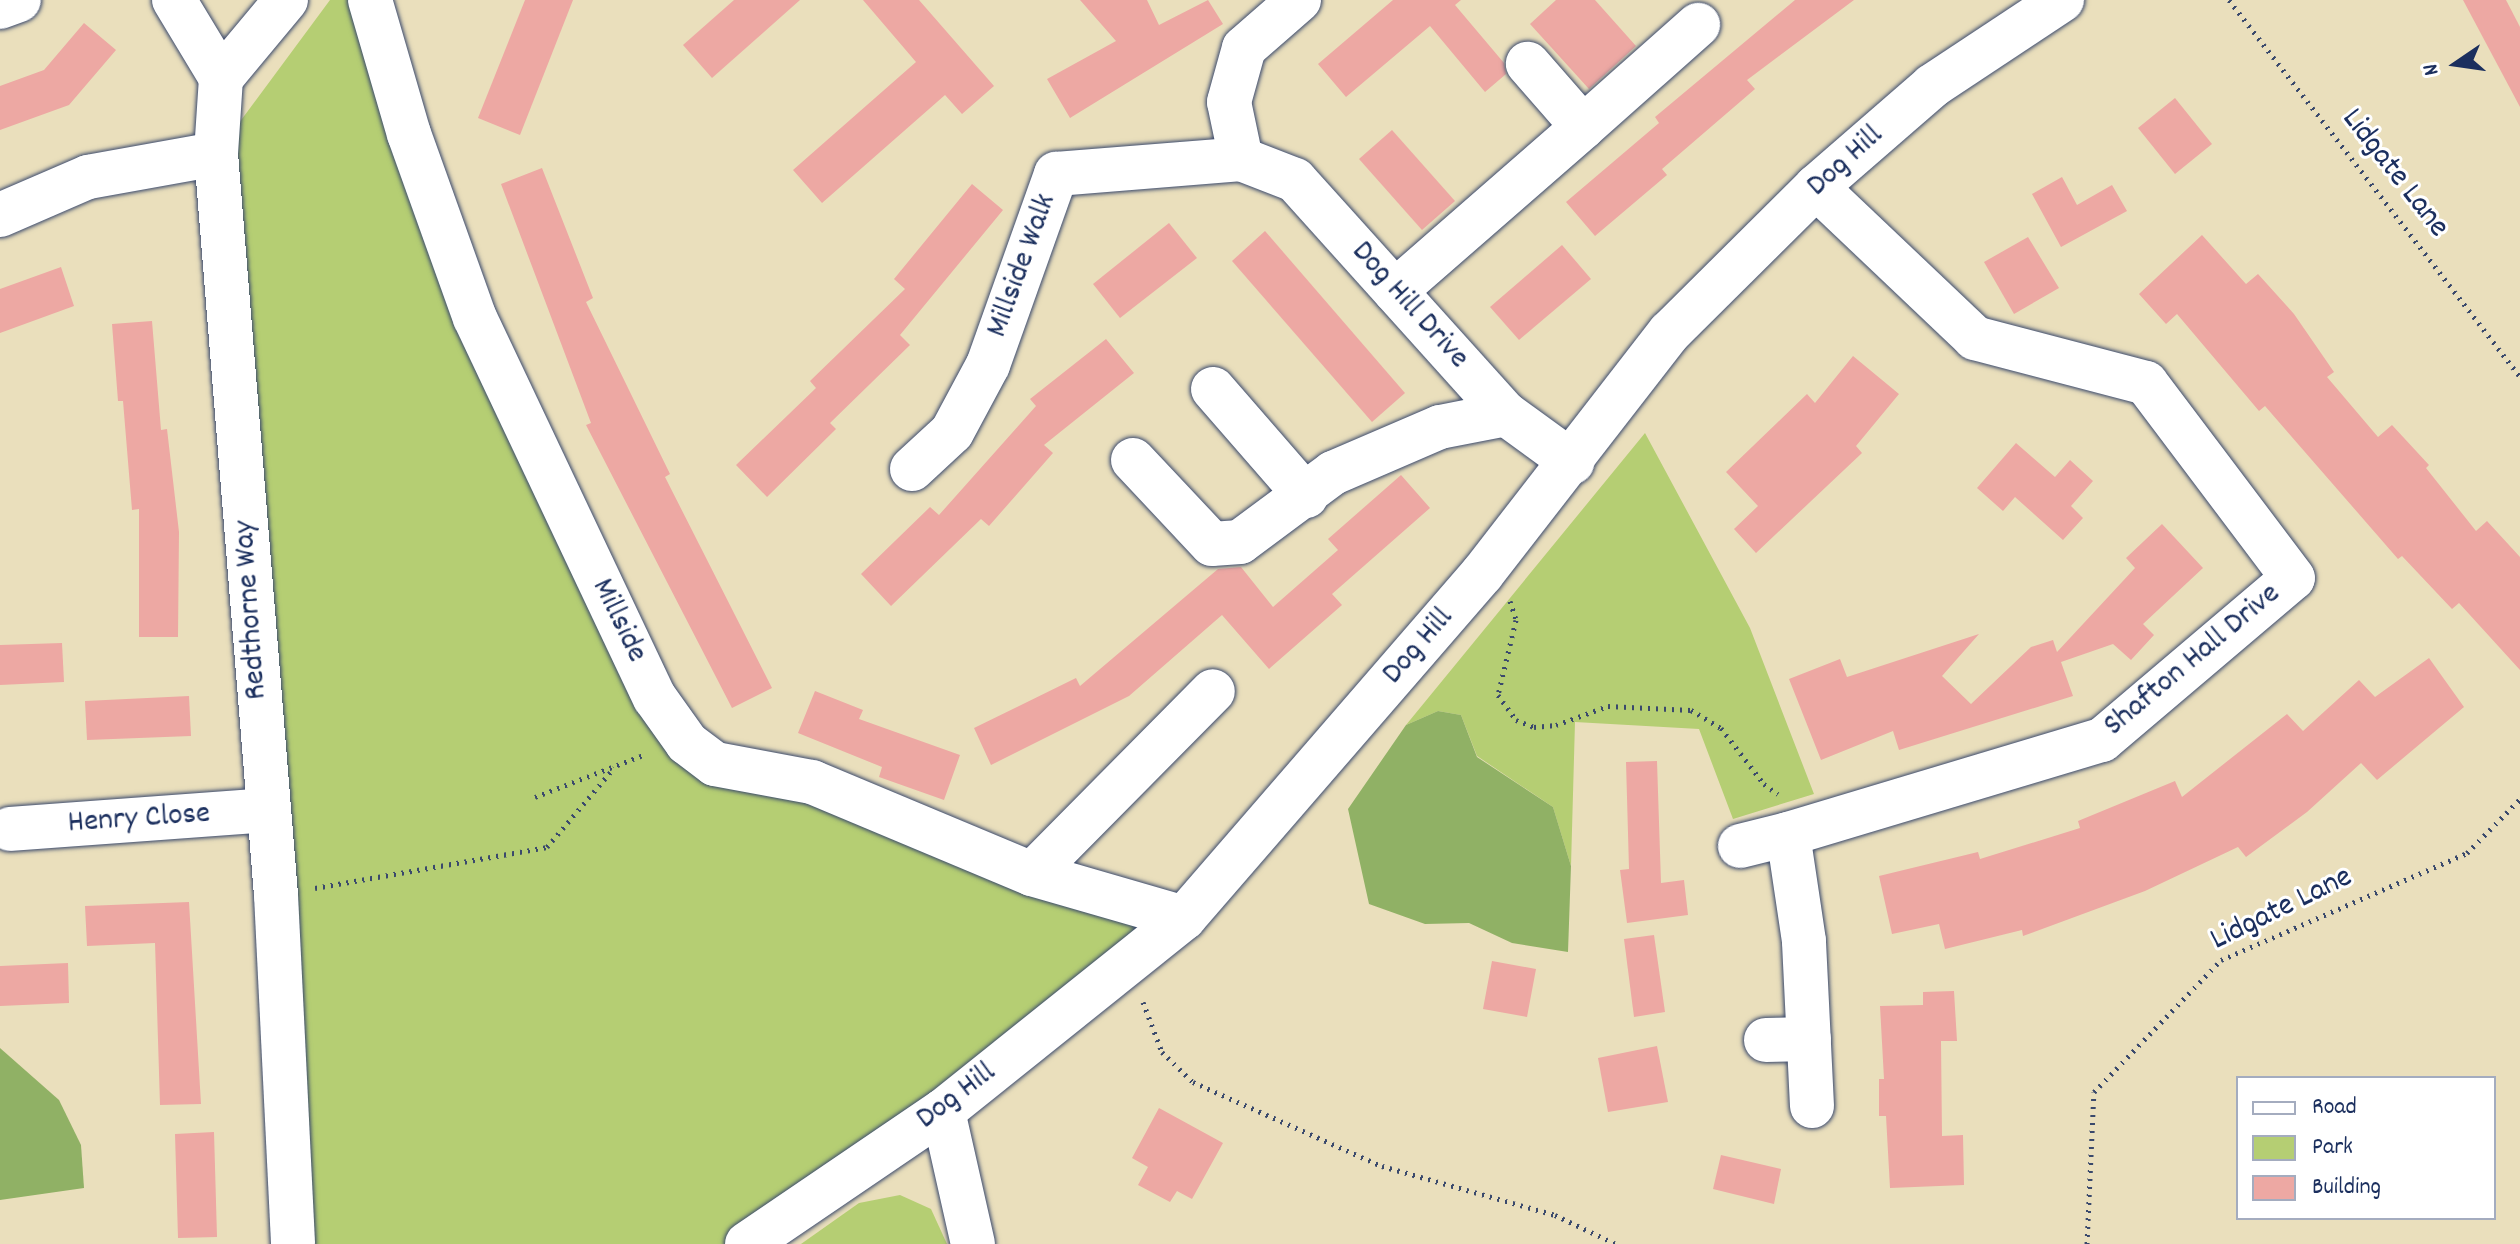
<!DOCTYPE html>
<style>
body{margin:0}
#map{position:relative;width:2520px;height:1244px;overflow:hidden;background:#eadfbc;font-family:Dekko,sans-serif}
div>[style]{position:absolute}
[style*='--x']{left:calc(var(--x)*1px);top:calc(var(--y)*1px);width:calc(var(--w)*1px);rotate:calc(var(--a)*1deg)}
.green>*{inset:0;background:#b5ce73}
.forest>*{inset:0;background:#90b165}
.building>*{inset:0;background:#eda8a3}
.path>*{height:5px;margin-top:-2.5px;transform-origin:0;background:repeating-linear-gradient(90deg,#3a496c 0 2px,transparent 0 8px)}
.roads{filter:drop-shadow(0 0 2px #3a496c) drop-shadow(0 0 2px #3a496c)}
.minor>*{height:44px;margin:-22px;padding:0 22px;transform-origin:22px;border-radius:22px;background:#fff}
span{translate:-50% -50%;white-space:nowrap;text-align:center;line-height:1.15;-webkit-text-stroke:6px #fff;paint-order:stroke}
.street-label{font-size:32px;color:#1b2f5e}
.legend{position:absolute;left:2236px;top:1076px;width:260px;height:144px;box-sizing:border-box;background:#fff;border:2px solid #a4acbf;margin:0;padding:10px 14px;list-style:none;font-size:24px;color:#1b2f5e}
.legend li{display:flex;align-items:center;gap:16px;height:40px}
.legend b{width:40px;border:2px solid #a4acbf}
.north{position:absolute;left:2416px;top:24px;width:80px;height:80px;-webkit-text-stroke:6px #fff;paint-order:stroke;rotate:257deg;font-size:22px;font-weight:700;line-height:32px;text-align:center;color:#1b2f5e}
.north::after{content:'';display:block;margin:auto;width:28px;height:36px;background:#1b2f5e;clip-path:polygon(50% 0,100% 100%,50% 72%,0 100%)}
</style>
<div id="map">
<div class="green">
<div style="clip-path:polygon(330px 0,370px 0,409px 134px,687px 743px,1184px 918px,747px 1244px,293px 1244px,216px 154px)"></div>
<div style="clip-path:polygon(1645px 433px,1750px 628px,1814px 794px,1733px 819px,1699px 729px,1575px 722px,1571px 866px,1553px 807px,1477px 756px,1461px 715px,1438px 711px,1406px 725px)"></div>
<div style="clip-path:polygon(900px 1195px,931px 1209px,947px 1244px,801px 1244px,859px 1203px)"></div>
</div>
<div class="forest">
<div style="clip-path:polygon(1438px 711px,1461px 715px,1477px 757px,1553px 807px,1571px 866px,1568px 952px,1512px 943px,1469px 923px,1425px 924px,1369px 904px,1348px 809px,1406px 725px)"></div>
<div style="clip-path:polygon(0 1048px,59px 1100px,81px 1145px,84px 1188px,0 1200px)"></div>
</div>
<div class="building">
<div style="clip-path:polygon(525px 0,573px 0,520px 135px,478px 118px)"></div>
<div style="clip-path:polygon(734px 0,800px 0,712px 78px,683px 45px)"></div>
<div style="clip-path:polygon(863px 0,919px 0,994px 86px,962px 114px,945px 95px,822px 203px,793px 170px,916px 62px)"></div>
<div style="clip-path:polygon(1080px 0,1147px 0,1159px 25px,1208px 0,1223px 24px,1070px 118px,1047px 79px,1116px 41px)"></div>
<div style="clip-path:polygon(1393px 0,1461px 0,1455px 5px,1504px 63px,1506px 74px,1485px 92px,1430px 26px,1346px 97px,1318px 64px)"></div>
<div style="clip-path:polygon(1556px 0,1595px 0,1636px 46px,1589px 89px,1530px 24px)"></div>
<div style="clip-path:polygon(1795px 0,1854px 0,1747px 80px,1755px 89px,1662px 169px,1667px 175px,1595px 236px,1566px 202px,1659px 123px,1655px 117px)"></div>
<div style="clip-path:polygon(2463px 0,2506px 0,2520px 27px,2520px 107px)"></div>
<div style="clip-path:polygon(84px 23px,116px 50px,69px 105px,0 130px,0 86px,44px 70px)"></div>
<div style="clip-path:polygon(2175px 98px,2212px 144px,2175px 174px,2138px 128px)"></div>
<div style="clip-path:polygon(1392px 130px,1455px 201px,1422px 230px,1359px 159px)"></div>
<div style="clip-path:polygon(542px 168px,593px 298px,586px 302px,670px 474px,665px 477px,772px 688px,732px 708px,586px 425px,591px 423px,501px 184px)"></div>
<div style="clip-path:polygon(2062px 177px,2077px 205px,2112px 185px,2127px 211px,2061px 247px,2032px 194px)"></div>
<div style="clip-path:polygon(972px 184px,1003px 210px,900px 335px,910px 345px,830px 423px,836px 429px,767px 497px,736px 465px,816px 388px,810px 381px,905px 289px,894px 279px)"></div>
<div style="clip-path:polygon(1169px 223px,1197px 258px,1120px 318px,1093px 284px)"></div>
<div style="clip-path:polygon(1265px 231px,1405px 393px,1372px 422px,1232px 261px)"></div>
<div style="clip-path:polygon(2202px 235px,2246px 284px,2258px 274px,2294px 314px,2334px 372px,2327px 377px,2378px 437px,2392px 425px,2429px 465px,2426px 468px,2476px 531px,2487px 521px,2520px 557px,2520px 670px,2459px 603px,2452px 609px,2402px 556px,2398px 559px,2265px 406px,2259px 411px,2177px 314px,2166px 324px,2139px 294px)"></div>
<div style="clip-path:polygon(2028px 237px,2059px 288px,2014px 314px,1984px 262px)"></div>
<div style="clip-path:polygon(1562px 245px,1591px 279px,1519px 340px,1490px 307px)"></div>
<div style="clip-path:polygon(61px 267px,74px 306px,0 333px,0 289px)"></div>
<div style="clip-path:polygon(152px 321px,161px 430px,167px 429px,179px 532px,178px 637px,139px 637px,139px 509px,132px 510px,123px 401px,118px 401px,112px 324px)"></div>
<div style="clip-path:polygon(1106px 339px,1134px 373px,1044px 445px,1053px 453px,989px 526px,981px 519px,891px 606px,861px 574px,930px 507px,939px 515px,1036px 406px,1030px 399px)"></div>
<div style="clip-path:polygon(1853px 356px,1899px 394px,1856px 446px,1862px 453px,1756px 553px,1734px 529px,1758px 506px,1726px 472px,1807px 394px,1815px 403px)"></div>
<div style="clip-path:polygon(2016px 443px,2055px 477px,2070px 460px,2093px 481px,2071px 506px,2083px 518px,2063px 540px,2015px 497px,2003px 511px,1977px 488px)"></div>
<div style="clip-path:polygon(1401px 475px,1430px 508px,1332px 594px,1342px 605px,1269px 669px,1222px 615px,1129px 696px,991px 765px,974px 728px,1076px 678px,1080px 686px,1218px 569px,1241px 567px,1273px 607px,1338px 550px,1328px 539px)"></div>
<div style="clip-path:polygon(2162px 524px,2203px 568px,2143px 624px,2154px 635px,2131px 660px,2113px 644px,2061px 662px,2073px 696px,1899px 750px,1893px 731px,1821px 760px,1789px 679px,1840px 659px,1847px 677px,1979px 634px,1942px 676px,1971px 704px,2031px 647px,2053px 640px,2057px 652px,2135px 568px,2126px 558px)"></div>
<div style="clip-path:polygon(62px 643px,64px 682px,0 685px,0 645px)"></div>
<div style="clip-path:polygon(2429px 658px,2464px 707px,2377px 780px,2361px 763px,2307px 812px,2246px 857px,2238px 847px,2145px 891px,2023px 936px,2022px 930px,1945px 949px,1939px 924px,1892px 934px,1879px 876px,1978px 852px,1980px 859px,2080px 828px,2078px 821px,2175px 781px,2182px 797px,2287px 714px,2303px 731px,2359px 680px,2375px 697px)"></div>
<div style="clip-path:polygon(815px 691px,863px 710px,859px 719px,960px 755px,944px 800px,879px 777px,882px 767px,798px 733px)"></div>
<div style="clip-path:polygon(189px 696px,191px 736px,87px 740px,85px 701px)"></div>
<div style="clip-path:polygon(1657px 761px,1661px 883px,1684px 880px,1688px 915px,1627px 923px,1620px 870px,1629px 869px,1626px 762px)"></div>
<div style="clip-path:polygon(189px 902px,201px 1104px,160px 1105px,155px 943px,87px 946px,85px 906px)"></div>
<div style="clip-path:polygon(1654px 935px,1665px 1012px,1634px 1017px,1624px 939px)"></div>
<div style="clip-path:polygon(1492px 961px,1536px 969px,1527px 1017px,1483px 1009px)"></div>
<div style="clip-path:polygon(68px 963px,69px 1003px,0 1006px,0 966px)"></div>
<div style="clip-path:polygon(1954px 991px,1957px 1041px,1941px 1041px,1942px 1136px,1963px 1135px,1964px 1185px,1890px 1188px,1886px 1116px,1879px 1116px,1879px 1079px,1884px 1079px,1880px 1006px,1923px 1005px,1923px 992px)"></div>
<div style="clip-path:polygon(1657px 1046px,1668px 1102px,1608px 1112px,1598px 1058px)"></div>
<div style="clip-path:polygon(1159px 1108px,1223px 1143px,1192px 1199px,1177px 1191px,1170px 1202px,1138px 1185px,1148px 1167px,1132px 1158px)"></div>
<div style="clip-path:polygon(214px 1132px,217px 1237px,178px 1238px,175px 1134px)"></div>
<div style="clip-path:polygon(1721px 1155px,1781px 1169px,1774px 1204px,1713px 1189px)"></div>
</div>
<div class="path">
<div style="--x:2229;--y:0;--w:476;--a:52.3"></div>
<div style="--x:1510;--y:601;--w:20;--a:72"></div>
<div style="--x:1516;--y:620;--w:77;--a:103.5"></div>
<div style="--x:1498;--y:695;--w:31;--a:54"></div>
<div style="--x:1516;--y:720;--w:19;--a:21"></div>
<div style="--x:1534;--y:727;--w:22;--a:-5"></div>
<div style="--x:1556;--y:725;--w:55;--a:-20.1"></div>
<div style="--x:1608;--y:706;--w:83;--a:2.8"></div>
<div style="--x:1691;--y:710;--w:35;--a:31"></div>
<div style="--x:1721;--y:728;--w:71;--a:52.5"></div>
<div style="--x:1764;--y:784;--w:17;--a:36"></div>
<div style="--x:535;--y:797;--w:119;--a:-21.2"></div>
<div style="--x:315;--y:888;--w:236;--a:-10"></div>
<div style="--x:547;--y:847;--w:104;--a:-49.7"></div>
<div style="--x:1143;--y:1002;--w:53;--a:69.2"></div>
<div style="--x:1162;--y:1052;--w:43;--a:44.1"></div>
<div style="--x:1193;--y:1082;--w:207;--a:24"></div>
<div style="--x:1382;--y:1166;--w:180;--a:15.8"></div>
<div style="--x:1555;--y:1215;--w:68;--a:25.4"></div>
<div style="--x:2087;--y:1244;--w:152;--a:-87.4"></div>
<div style="--x:2094;--y:1092;--w:183;--a:-46.1"></div>
<div style="--x:2221;--y:960;--w:268;--a:-23.5"></div>
<div style="--x:2467;--y:853;--w:76;--a:-45.5"></div>
</div>
<div class="roads">
<div class="minor">
<div style="--x:174;--y:0;--w:91;--a:58.9"></div>
<div style="--x:286;--y:0;--w:102;--a:129.8"></div>
<div style="--x:221;--y:78;--w:76;--a:93.8"></div>
<div style="--x:216;--y:154;--w:743;--a:85.37"></div>
<div style="--x:276;--y:895;--w:349;--a:87.2"></div>
<div style="--x:370;--y:0;--w:140;--a:73.8"></div>
<div style="--x:409;--y:134;--w:195;--a:70.3"></div>
<div style="--x:475;--y:318;--w:420;--a:64.7"></div>
<div style="--x:655;--y:698;--w:55;--a:54.6"></div>
<div style="--x:687;--y:743;--w:35;--a:37"></div>
<div style="--x:715;--y:764;--w:99;--a:10.5"></div>
<div style="--x:812;--y:782;--w:238;--a:22.7"></div>
<div style="--x:1032;--y:874;--w:158;--a:16.1"></div>
<div style="--x:0;--y:7;--w:20;--a:-20"></div>
<div style="--x:1583;--y:127;--w:154;--a:-41.6"></div>
<div style="--x:1241;--y:159;--w:58;--a:-101.9"></div>
<div style="--x:1229;--y:102;--w:56;--a:-74.5"></div>
<div style="--x:1244;--y:48;--w:73;--a:-41.1"></div>
<div style="--x:0;--y:215;--w:96;--a:-23.4"></div>
<div style="--x:88;--y:177;--w:130;--a:-10.2"></div>
<div style="--x:1395;--y:291;--w:249;--a:-41.1"></div>
<div style="--x:1583;--y:127;--w:84;--a:-131.1"></div>
<div style="--x:1213;--y:389;--w:142;--a:49"></div>
<div style="--x:1133;--y:460;--w:115;--a:46.8"></div>
<div style="--x:1212;--y:544;--w:28;--a:-4"></div>
<div style="--x:1240;--y:542;--w:116;--a:-36.6"></div>
<div style="--x:1333;--y:473;--w:116;--a:-23.3"></div>
<div style="--x:1440;--y:427;--w:67;--a:-11.1"></div>
<div style="--x:912;--y:469;--w:54;--a:-42.8"></div>
<div style="--x:952;--y:432;--w:76;--a:-61.8"></div>
<div style="--x:988;--y:365;--w:203;--a:-70.4"></div>
<div style="--x:1056;--y:174;--w:186;--a:-4.6"></div>
<div style="--x:1241;--y:159;--w:58;--a:21.3"></div>
<div style="--x:1295;--y:180;--w:315;--a:48"></div>
<div style="--x:1506;--y:414;--w:82;--a:36"></div>
<div style="--x:10;--y:829;--w:258;--a:-4.2"></div>
<div style="--x:1740;--y:846;--w:49;--a:-14"></div>
<div style="--x:1032;--y:874;--w:257;--a:-45.3"></div>
<div style="--x:1766;--y:1040;--w:43;--a:-1.3"></div>
<div style="--x:1812;--y:1106;--w:165;--a:-92.8"></div>
<div style="--x:1804;--y:941;--w:108;--a:-98.5"></div>
<div style="--x:1788;--y:834;--w:328;--a:-16.7"></div>
<div style="--x:2102;--y:740;--w:250;--a:-40.3"></div>
<div style="--x:2293;--y:578;--w:244;--a:-127"></div>
<div style="--x:2146;--y:383;--w:177;--a:-165.3"></div>
<div style="--x:1975;--y:338;--w:219;--a:-136.5"></div>
<div style="--x:943;--y:1111;--w:136;--a:77.3"></div>
<div style="--x:747;--y:1244;--w:237;--a:-34.2"></div>
<div style="--x:943;--y:1111;--w:309;--a:-38.7"></div>
<div style="--x:1184;--y:918;--w:455;--a:-49.1"></div>
<div style="--x:1482;--y:574;--w:306;--a:-52.2"></div>
<div style="--x:1670;--y:332;--w:206;--a:-44.8"></div>
<div style="--x:1816;--y:187;--w:154;--a:-41"></div>
<div style="--x:1932;--y:86;--w:156;--a:-33.5"></div>
</div>
</div>
<div class="street-label">
<span style="left:1846px;top:162px;rotate:-42deg">Dog Hill</span>
<span style="left:2394px;top:174px;rotate:52deg">Lidgate Lane</span>
<span style="left:1023px;top:266px;rotate:-70deg">Millside Walk</span>
<span style="left:1409px;top:306px;rotate:48deg">Dog Hill Drive</span>
<span style="left:252px;top:610px;rotate:-94deg">Redthorne Way</span>
<span style="left:618px;top:621px;rotate:64deg">Millside</span>
<span style="left:1419px;top:647px;rotate:-49deg">Dog Hill</span>
<span style="left:2193px;top:661px;rotate:-40deg">Shafton Hall Drive</span>
<span style="left:139px;top:820px;rotate:-4deg">Henry Close</span>
<span style="left:2282px;top:910px;rotate:-26deg">Lidgate Lane</span>
<span style="left:957px;top:1097px;rotate:-37deg">Dog Hill</span>
</div>
<ul class="legend">
<li><b style="height:10px;background:#fff"></b>Road</li>
<li><b style="height:22px;background:#b5ce73"></b>Park</li>
<li><b style="height:22px;background:#eda8a3"></b>Building</li>
</ul>
<div class="north">N</div>
</div>
